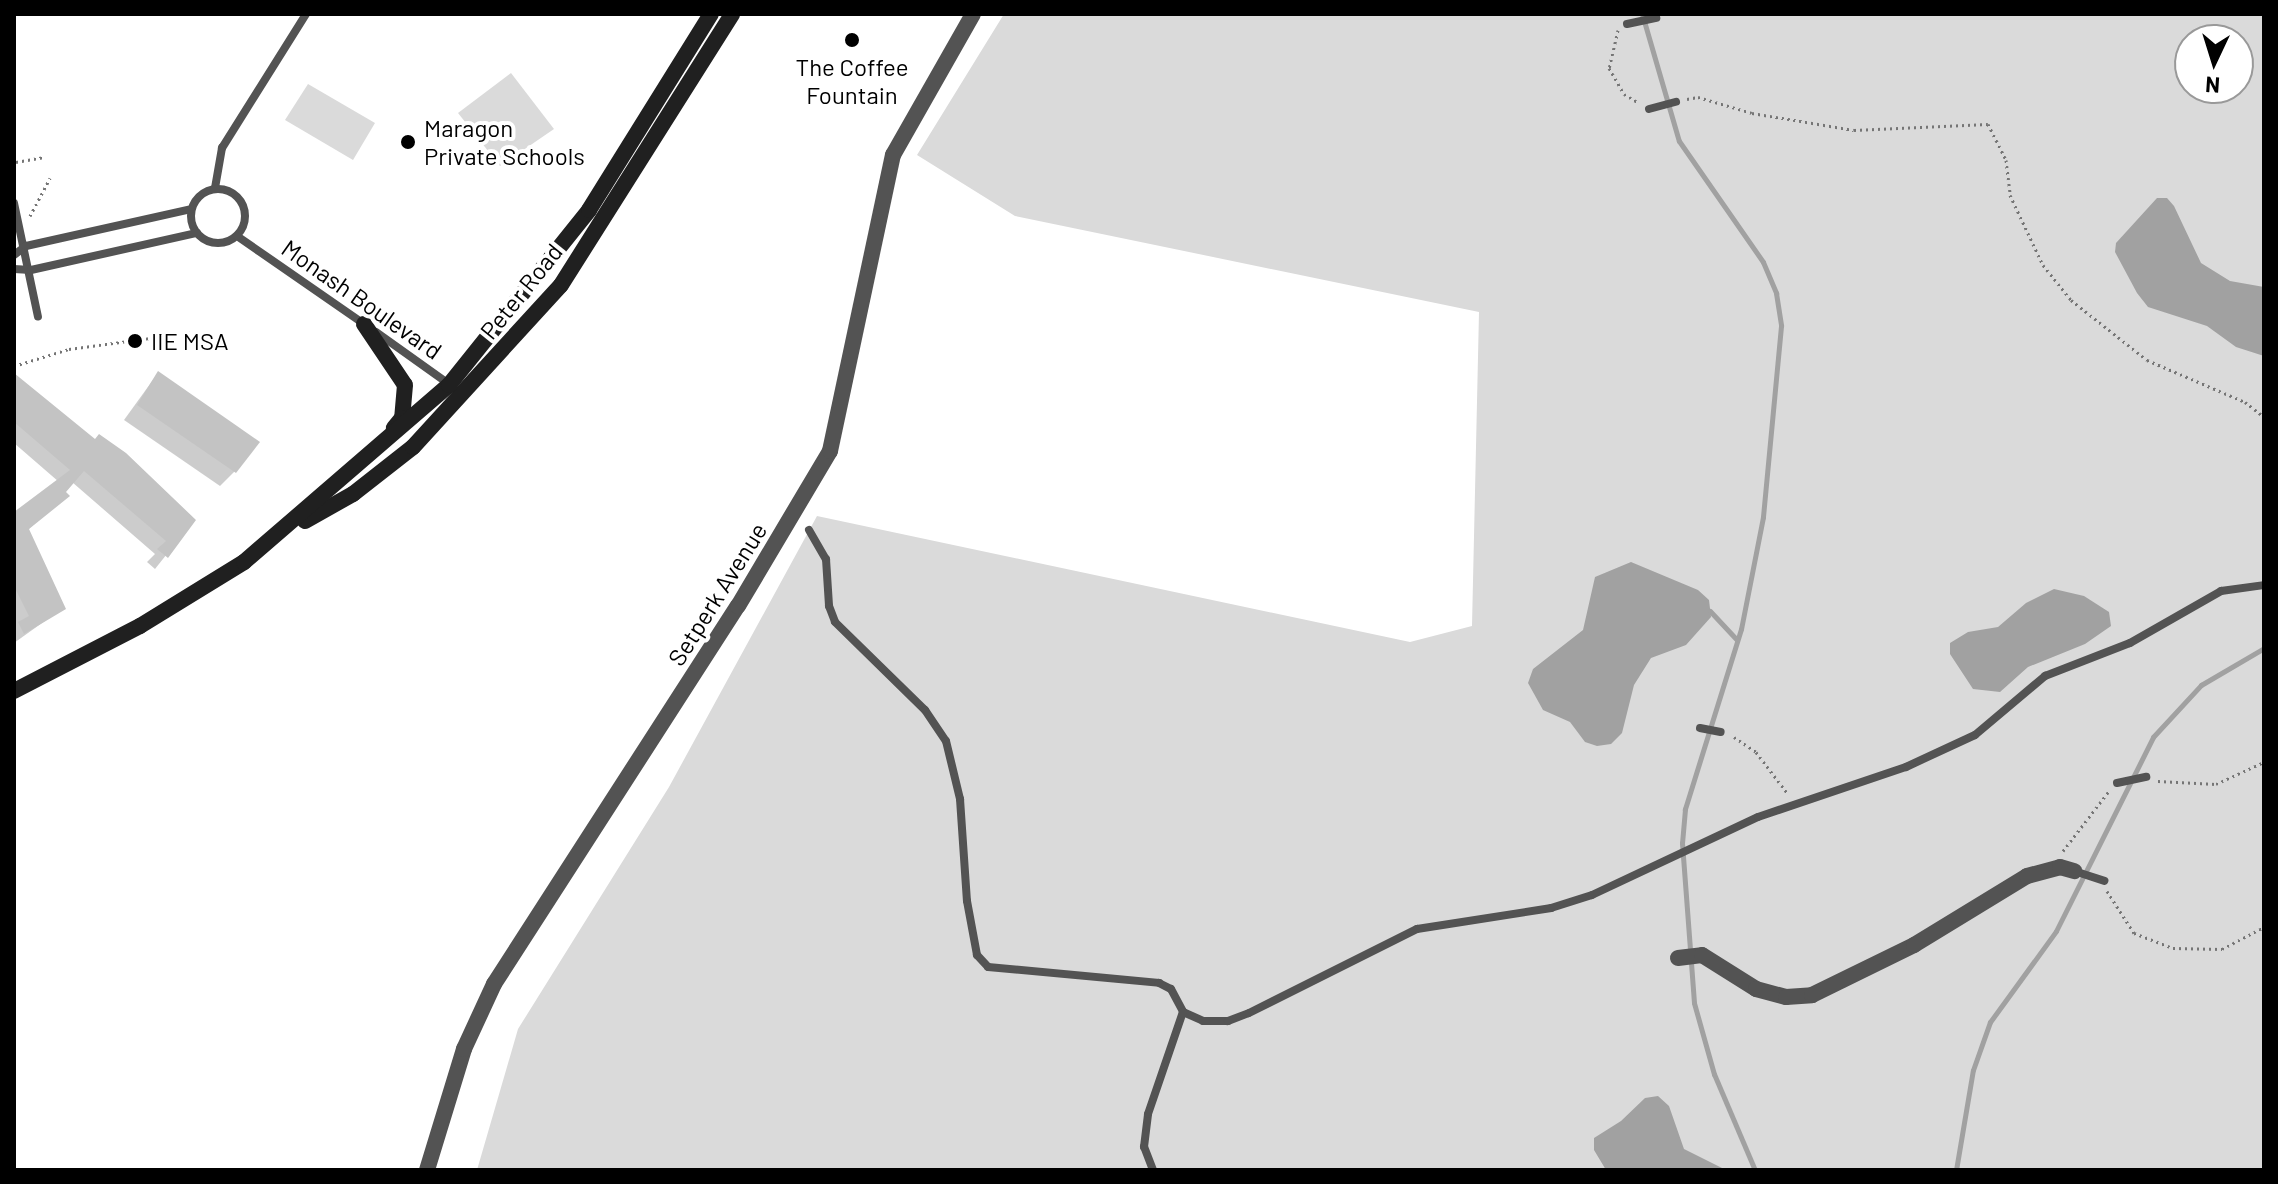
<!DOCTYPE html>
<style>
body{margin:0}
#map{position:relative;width:2278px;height:1184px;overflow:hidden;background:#fff;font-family:Barlow,sans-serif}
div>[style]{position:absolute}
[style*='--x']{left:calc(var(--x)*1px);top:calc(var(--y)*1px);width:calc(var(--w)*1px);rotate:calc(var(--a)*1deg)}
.green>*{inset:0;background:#dadada}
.water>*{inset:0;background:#a1a1a1}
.shadow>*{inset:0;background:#0003}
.stream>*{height:5px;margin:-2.5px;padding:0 2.5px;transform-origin:2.5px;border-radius:2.5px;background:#a1a1a1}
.building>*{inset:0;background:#c3c3c3}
.path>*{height:3px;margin-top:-1.5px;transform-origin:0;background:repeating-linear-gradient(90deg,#757575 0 2px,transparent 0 6px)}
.lane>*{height:8px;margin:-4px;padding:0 4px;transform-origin:4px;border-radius:4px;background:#535353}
.lane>.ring{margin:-4px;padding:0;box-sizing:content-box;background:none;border:8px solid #535353;border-radius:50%}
.street>*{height:16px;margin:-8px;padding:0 8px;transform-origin:8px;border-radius:8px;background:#535353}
.secondary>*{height:16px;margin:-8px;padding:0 8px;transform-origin:8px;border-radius:8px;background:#202020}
.dots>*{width:22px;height:22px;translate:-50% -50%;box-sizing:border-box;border:4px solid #fff;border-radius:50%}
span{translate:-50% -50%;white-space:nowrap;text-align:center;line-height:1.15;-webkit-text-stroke:8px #fff;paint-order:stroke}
.poi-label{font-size:24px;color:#000}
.left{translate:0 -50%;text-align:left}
.street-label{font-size:24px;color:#000}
.frame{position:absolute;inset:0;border:16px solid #000;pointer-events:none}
.north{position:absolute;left:2174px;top:24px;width:80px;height:80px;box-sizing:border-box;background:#fff;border:2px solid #999;border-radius:50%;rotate:184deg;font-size:22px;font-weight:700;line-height:32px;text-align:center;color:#000}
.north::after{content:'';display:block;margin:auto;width:28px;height:36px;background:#000;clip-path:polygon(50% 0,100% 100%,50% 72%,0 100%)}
</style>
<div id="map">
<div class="green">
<div style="clip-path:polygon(evenodd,1004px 14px,2264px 14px,2264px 1170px,477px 1170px,518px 1029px,669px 787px,817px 516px,1410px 642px,1472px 626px,1479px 312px,1015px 216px,917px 155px,1004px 14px,2190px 40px,2238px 40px,2238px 88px,2190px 88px,2190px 40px)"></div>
<div style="clip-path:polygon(511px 73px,554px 129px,500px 166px,458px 113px)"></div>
<div style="clip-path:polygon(308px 84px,375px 123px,353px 160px,285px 120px)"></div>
</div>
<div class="water">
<div style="clip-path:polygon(2157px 198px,2167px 198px,2174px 206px,2201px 263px,2230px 281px,2264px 287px,2264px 356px,2236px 347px,2207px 326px,2148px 307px,2137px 293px,2115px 252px,2116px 243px)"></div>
<div style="clip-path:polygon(1631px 562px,1698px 590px,1709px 600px,1711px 617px,1686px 645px,1651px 658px,1634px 685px,1622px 733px,1611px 744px,1597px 746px,1585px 742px,1570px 722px,1543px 710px,1528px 683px,1533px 669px,1583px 630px,1595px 577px)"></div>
<div style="clip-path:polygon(2054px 589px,2084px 596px,2109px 612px,2111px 626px,2085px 644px,2028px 667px,2000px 692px,1973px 689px,1950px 654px,1950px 643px,1968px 632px,1998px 627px,2026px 603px)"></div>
<div style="clip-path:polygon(1658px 1096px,1669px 1106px,1684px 1149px,1726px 1170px,1606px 1170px,1594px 1150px,1594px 1138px,1621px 1121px,1645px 1098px)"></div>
</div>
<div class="shadow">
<div style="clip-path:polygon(158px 373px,235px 471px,220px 486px,124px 420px)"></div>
<div style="clip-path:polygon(14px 379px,194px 520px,155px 569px,147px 562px,155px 554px,72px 482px,28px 530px,63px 608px,14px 643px,14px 518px,59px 482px,14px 443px)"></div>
</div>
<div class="stream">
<div style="--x:1642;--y:14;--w:132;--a:73.8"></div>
<div style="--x:1679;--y:141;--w:147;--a:55.2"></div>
<div style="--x:1763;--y:262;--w:34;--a:67"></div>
<div style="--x:1776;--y:293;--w:33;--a:81"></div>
<div style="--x:1781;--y:326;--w:192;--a:95.4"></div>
<div style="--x:1763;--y:517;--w:114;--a:101.1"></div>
<div style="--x:1741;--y:629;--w:189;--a:107.3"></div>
<div style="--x:1685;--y:809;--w:34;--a:95"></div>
<div style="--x:1682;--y:843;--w:160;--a:85.7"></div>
<div style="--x:1694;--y:1003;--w:74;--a:74.3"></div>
<div style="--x:1714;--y:1074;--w:104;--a:66.9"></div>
<div style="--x:1710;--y:611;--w:38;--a:47"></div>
<div style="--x:1956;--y:1170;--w:101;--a:-80.4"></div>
<div style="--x:1973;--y:1070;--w:51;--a:-70.5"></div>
<div style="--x:1990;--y:1022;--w:112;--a:-54"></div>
<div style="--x:2056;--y:931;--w:217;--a:-63.4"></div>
<div style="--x:2153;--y:737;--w:71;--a:-47.3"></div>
<div style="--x:2201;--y:685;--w:73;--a:-30.4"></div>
</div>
<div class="building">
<div style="clip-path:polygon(158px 371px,260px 442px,236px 473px,137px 405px)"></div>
<div style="clip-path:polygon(14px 373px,95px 439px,99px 434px,126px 453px,196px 520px,168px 558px,157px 549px,166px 541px,84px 471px,66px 492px,70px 496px,29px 529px,66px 609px,24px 634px,18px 622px,29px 616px,14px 586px,14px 512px,70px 470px,14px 422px)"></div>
</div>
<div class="path">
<div style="--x:1618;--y:30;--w:39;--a:103"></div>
<div style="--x:1609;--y:68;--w:30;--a:60"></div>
<div style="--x:1624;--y:94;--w:17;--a:31"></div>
<div style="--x:1687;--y:99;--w:11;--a:-10"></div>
<div style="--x:1698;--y:97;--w:56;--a:16.5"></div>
<div style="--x:1752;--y:113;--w:103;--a:9.5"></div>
<div style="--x:1854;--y:130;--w:134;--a:-2.6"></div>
<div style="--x:1988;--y:124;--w:40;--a:63.4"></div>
<div style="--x:2006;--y:160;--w:35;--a:83"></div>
<div style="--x:2010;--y:195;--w:77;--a:64.8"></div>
<div style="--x:2043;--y:265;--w:45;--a:51.3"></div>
<div style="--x:2071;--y:300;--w:97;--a:38.3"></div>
<div style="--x:2147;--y:360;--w:107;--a:23.2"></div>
<div style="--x:2245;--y:402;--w:24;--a:38"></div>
<div style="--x:16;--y:162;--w:29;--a:-10"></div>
<div style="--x:30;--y:216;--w:43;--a:-62.2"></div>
<div style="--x:14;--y:366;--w:58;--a:-17.2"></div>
<div style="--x:69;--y:349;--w:126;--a:-7.7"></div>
<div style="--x:1734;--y:737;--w:27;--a:34"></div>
<div style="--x:1756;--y:752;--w:53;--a:52.7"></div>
<div style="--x:2158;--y:781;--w:58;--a:3"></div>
<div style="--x:2216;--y:784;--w:53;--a:-24.6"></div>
<div style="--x:2063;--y:851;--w:76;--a:-52.5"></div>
<div style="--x:2107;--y:891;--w:50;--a:57.3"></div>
<div style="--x:2134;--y:933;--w:42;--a:21"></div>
<div style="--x:2173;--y:948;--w:49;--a:1.2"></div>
<div style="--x:2222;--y:949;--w:47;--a:-27.6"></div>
</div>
<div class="lane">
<div style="--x:1627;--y:24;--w:30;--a:-12"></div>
<div style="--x:1649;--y:109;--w:28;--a:-15"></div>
<div style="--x:215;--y:188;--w:41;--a:-80.1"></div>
<div style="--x:222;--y:148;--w:158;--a:-57.9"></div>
<div class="ring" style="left:191px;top:189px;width:46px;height:46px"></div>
<div style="--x:14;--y:203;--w:116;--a:78.1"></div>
<div style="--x:237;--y:236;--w:155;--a:34.7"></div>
<div style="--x:14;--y:255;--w:15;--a:-37"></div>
<div style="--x:26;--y:246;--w:169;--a:-12.6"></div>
<div style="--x:14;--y:269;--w:17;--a:3"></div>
<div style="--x:31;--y:270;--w:170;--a:-12.6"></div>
<div style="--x:376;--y:332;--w:90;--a:35.5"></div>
<div style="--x:809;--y:530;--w:34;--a:60"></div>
<div style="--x:826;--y:559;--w:47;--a:86.3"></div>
<div style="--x:829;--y:606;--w:17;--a:69"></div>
<div style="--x:835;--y:622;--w:126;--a:44.4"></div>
<div style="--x:925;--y:710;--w:37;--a:56"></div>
<div style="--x:946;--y:741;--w:60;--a:76.4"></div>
<div style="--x:960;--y:799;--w:102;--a:86.1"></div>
<div style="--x:967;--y:901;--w:55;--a:79.5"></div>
<div style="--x:977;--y:955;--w:16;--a:47"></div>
<div style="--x:988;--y:967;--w:172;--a:5.3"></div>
<div style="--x:1159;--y:983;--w:13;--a:27"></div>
<div style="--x:1171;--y:989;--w:26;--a:62"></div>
<div style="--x:1183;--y:1012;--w:22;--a:24"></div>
<div style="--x:1203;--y:1021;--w:25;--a:0"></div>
<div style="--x:1228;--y:1021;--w:22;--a:-21"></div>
<div style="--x:1249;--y:1013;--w:188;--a:-26.6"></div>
<div style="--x:1417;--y:929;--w:136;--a:-8.9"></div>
<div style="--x:1551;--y:908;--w:43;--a:-17.6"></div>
<div style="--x:1592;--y:895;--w:183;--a:-25.2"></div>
<div style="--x:1758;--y:817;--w:156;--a:-18.7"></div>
<div style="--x:1906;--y:767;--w:76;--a:-24.9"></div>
<div style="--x:1975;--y:735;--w:92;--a:-40.1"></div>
<div style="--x:2045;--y:676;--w:91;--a:-21.2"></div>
<div style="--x:2130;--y:643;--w:105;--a:-29.7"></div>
<div style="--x:2221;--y:591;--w:43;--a:-7.9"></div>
<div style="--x:1700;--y:728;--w:21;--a:11"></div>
<div style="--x:2117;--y:783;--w:30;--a:-12"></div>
<div style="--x:2074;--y:871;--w:32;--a:18"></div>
<div style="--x:1153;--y:1170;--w:25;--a:-111"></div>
<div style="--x:1144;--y:1147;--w:33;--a:-83"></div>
<div style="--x:1148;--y:1114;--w:108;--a:-71.1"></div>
</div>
<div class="street">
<div style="--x:1678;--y:958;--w:24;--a:-7"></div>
<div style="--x:1702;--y:955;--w:64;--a:32.2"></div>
<div style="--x:1756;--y:989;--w:31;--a:15"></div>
<div style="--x:1786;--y:997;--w:26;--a:-4"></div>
<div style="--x:1812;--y:995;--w:114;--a:-26.1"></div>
<div style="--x:1914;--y:945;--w:132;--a:-31.4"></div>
<div style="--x:2027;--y:876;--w:34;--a:-15"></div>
<div style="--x:2060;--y:867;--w:15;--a:16"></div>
<div style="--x:427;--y:1170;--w:127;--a:-73"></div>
<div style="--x:464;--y:1049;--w:72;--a:-65.2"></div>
<div style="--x:494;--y:984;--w:450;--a:-57.2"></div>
<div style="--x:738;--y:606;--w:180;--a:-59.3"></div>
<div style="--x:830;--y:451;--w:303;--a:-78"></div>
<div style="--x:893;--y:155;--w:162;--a:-60.4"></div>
</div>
<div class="secondary">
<div style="--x:364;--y:324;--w:73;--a:56.1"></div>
<div style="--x:405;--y:385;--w:33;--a:95"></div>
<div style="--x:402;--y:418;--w:13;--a:129"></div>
<div style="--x:305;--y:521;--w:55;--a:-29.4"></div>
<div style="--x:353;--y:494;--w:76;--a:-38.1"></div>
<div style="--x:413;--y:447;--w:219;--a:-47.6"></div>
<div style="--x:561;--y:285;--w:320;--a:-57.7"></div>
<div style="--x:14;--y:691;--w:142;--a:-27.3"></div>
<div style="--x:140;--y:626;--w:122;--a:-31.6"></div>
<div style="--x:244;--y:562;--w:271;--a:-40.8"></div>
<div style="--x:449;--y:385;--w:224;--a:-51.3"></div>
<div style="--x:589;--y:210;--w:231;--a:-58.1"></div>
</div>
<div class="dots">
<div style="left:852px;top:40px;background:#000"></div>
<div style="left:408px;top:142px;background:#000"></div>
<div style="left:135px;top:341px;background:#000"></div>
</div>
<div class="poi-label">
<span style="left:852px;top:81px">The Coffee<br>Fountain</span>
<span class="left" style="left:424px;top:142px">Maragon<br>Private Schools</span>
<span class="left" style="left:151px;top:341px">IIE MSA</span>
</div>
<div class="street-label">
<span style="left:521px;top:291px;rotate:-51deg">Peter Road</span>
<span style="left:362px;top:299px;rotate:35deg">Monash Boulevard</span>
<span style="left:717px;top:594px;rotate:-58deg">Setperk Avenue</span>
</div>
<div class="frame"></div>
<div class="north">N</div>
</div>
